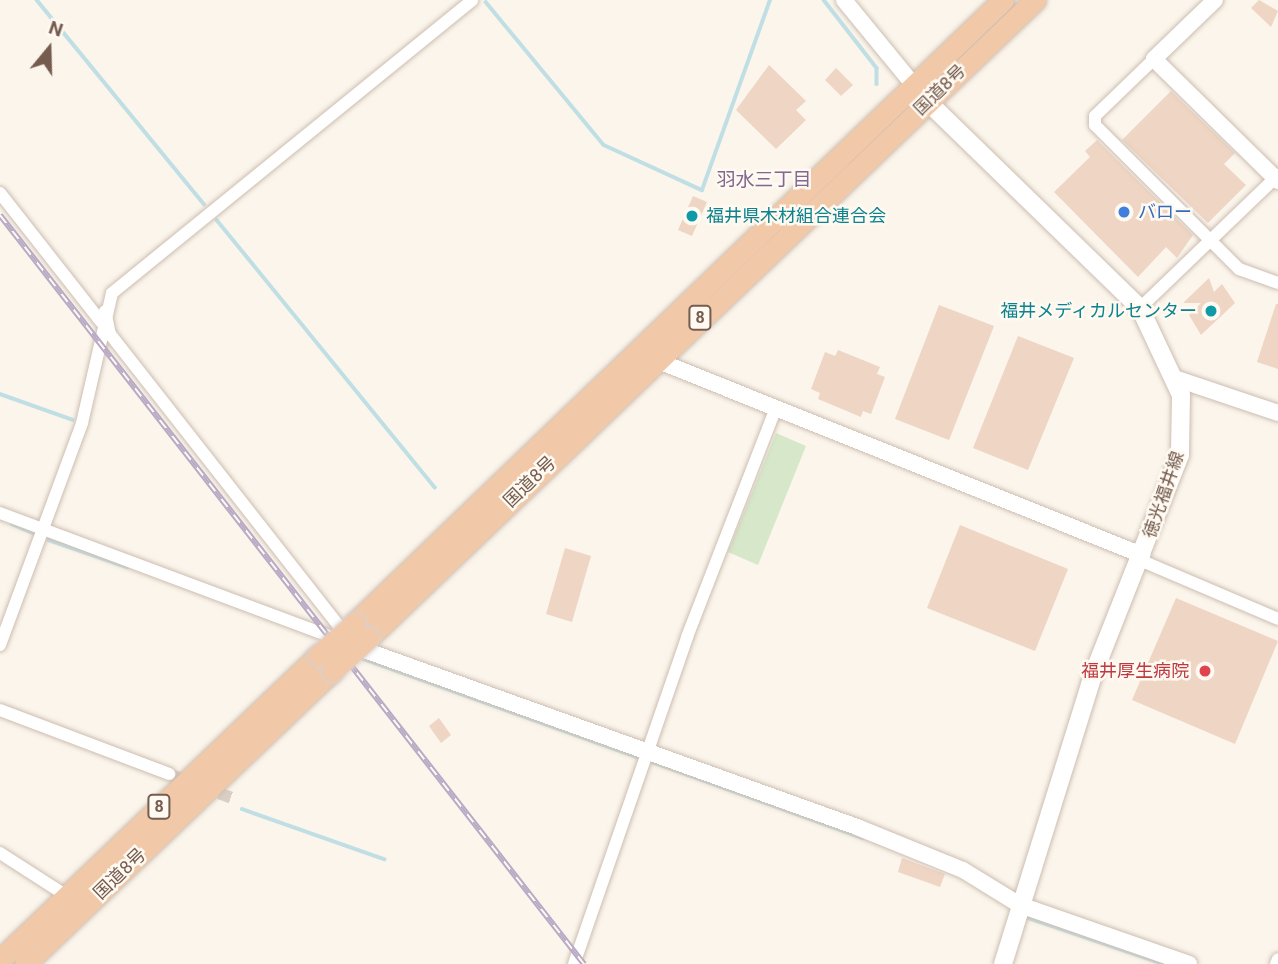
<!DOCTYPE html>
<meta charset="utf-8">
<style>
body{margin:0}
#map{position:relative;width:1278px;height:964px;overflow:hidden;background:#fbf5eb;font-family:Roboto,"Noto Sans JP",sans-serif}
div>[style]{position:absolute}
[style*='--x']{left:calc(var(--x)*1px);top:calc(var(--y)*1px);width:calc(var(--w)*1px);rotate:calc(var(--a)*1deg)}
.green>*{inset:0;background:#d6e8c9}
.stream>*{height:3.5px;margin:-1.75px;padding:0 1.75px;transform-origin:1.75px;border-radius:1.75px;background:#c0dfe4}
.building>*{inset:0;background:#efd5c4}
.minor-tunnel>*{height:12px;margin-top:-6px;transform-origin:0;background:repeating-linear-gradient(90deg,#dacfc4 0 12px,transparent 0 18px)}
.roads{filter:drop-shadow(0 0 2px #cdbdb1) drop-shadow(0 0 2px #cdbdb1)}
.minor>*{height:12px;margin:-6px;padding:0 6px;transform-origin:6px;border-radius:6px;background:#fff}
.tertiary>*{height:16px;margin:-8px;padding:0 8px;transform-origin:8px;border-radius:8px;background:#fff}
.secondary>*{height:18px;margin:-9px;padding:0 9px;transform-origin:9px;border-radius:9px;background:#fff}
.trunk>*{height:21px;margin:-10.5px;padding:0 10.5px;transform-origin:10.5px;border-radius:10.5px;background:#f2c9a8}
.rail>*{height:6px;margin-top:-3px;transform-origin:0;background:repeating-linear-gradient(90deg,#fef9f1 0 10px,#b8a9c5 0 20px);box-sizing:border-box;border-block:2px solid #b8a9c5}
.bridges{filter:drop-shadow(0 0 2px #d8d1ce) drop-shadow(0 0 2px #d8d1ce)}
.trunk-bridge>*{height:21px;margin:-10.5px;padding:0 10.5px;transform-origin:10.5px;border-radius:10.5px;background:#f2c9a8}
.dots>*{width:19px;height:19px;translate:-50% -50%;box-sizing:border-box;border:4px solid #fef9f1;border-radius:50%}
span{translate:-50% -50%;white-space:nowrap;text-align:center;line-height:1.15;-webkit-text-stroke:5px #fef9f1;paint-order:stroke}
.shield-label span{padding:2px 5px;background:#fef9f1;border:2px solid;border-radius:5px;-webkit-text-stroke-width:0}
.shield-label{font-size:16px;color:#755c4f;font-weight:700}
.street-label{font-size:18px;color:#755c4f}
.shop-label{font-size:18px;color:#366cbe}
.left{translate:0 -50%;text-align:left}
.culture-label{font-size:18px;color:#0d838f}
.right{translate:-100% -50%;text-align:right}
.health-label{font-size:18px;color:#be3a42}
.neighbourhood-label{font-size:19px;color:#826790}
.north{position:absolute;left:14px;top:14px;width:70px;height:70px;-webkit-text-stroke:5px #fef9f1;paint-order:stroke;rotate:19deg;font-size:19px;font-weight:700;line-height:28px;text-align:center;color:#755c4f}
.north::after{content:'';display:block;margin:auto;width:24px;height:32px;background:#755c4f;clip-path:polygon(50% 0,100% 100%,50% 72%,0 100%)}
</style>
<div id="map">
<div class="green">
<div style="clip-path:polygon(776px 433px,806px 446px,758px 565px,728px 552px)"></div>
</div>
<div class="stream">
<div style="--x:37;--y:0;--w:264;--a:50.7"></div>
<div style="--x:824;--y:0;--w:86;--a:52.1"></div>
<div style="--x:877;--y:68;--w:16;--a:90"></div>
<div style="--x:486;--y:2;--w:185;--a:50.5"></div>
<div style="--x:604;--y:145;--w:108;--a:24.7"></div>
<div style="--x:702;--y:190;--w:202;--a:-70.3"></div>
<div style="--x:217;--y:220;--w:345;--a:50.8"></div>
<div style="--x:0;--y:394;--w:77;--a:19.6"></div>
<div style="--x:12;--y:524;--w:26;--a:23"></div>
<div style="--x:49;--y:540;--w:83;--a:19.1"></div>
<div style="--x:358;--y:657;--w:300;--a:19.7"></div>
<div style="--x:652;--y:762;--w:224;--a:19.8"></div>
<div style="--x:242;--y:809;--w:151;--a:19.4"></div>
<div style="--x:1026;--y:917;--w:146;--a:18.8"></div>
</div>
<div class="building">
<div style="clip-path:polygon(1259px 0,1278px 11px,1271px 27px,1251px 8px)"></div>
<div style="clip-path:polygon(769px 65px,806px 101px,796px 110px,806px 120px,776px 149px,736px 110px)"></div>
<div style="clip-path:polygon(836px 68px,853px 85px,841px 96px,825px 80px)"></div>
<div style="clip-path:polygon(1171px 91px,1235px 153px,1224px 164px,1246px 185px,1208px 223px,1122px 140px)"></div>
<div style="clip-path:polygon(1097px 140px,1193px 235px,1177px 258px,1166px 247px,1138px 277px,1054px 192px,1090px 157px,1085px 151px)"></div>
<div style="clip-path:polygon(693px 196px,707px 202px,692px 236px,678px 230px)"></div>
<div style="clip-path:polygon(1209px 278px,1214px 292px,1222px 284px,1235px 303px,1201px 335px,1189px 315px,1201px 303px,1183px 303px)"></div>
<div style="clip-path:polygon(1276px 304px,1278px 304px,1278px 369px,1257px 362px)"></div>
<div style="clip-path:polygon(939px 305px,994px 326px,949px 440px,895px 419px)"></div>
<div style="clip-path:polygon(1018px 336px,1074px 358px,1028px 470px,973px 448px)"></div>
<div style="clip-path:polygon(838px 350px,880px 367px,877px 374px,885px 377px,871px 414px,863px 411px,861px 417px,818px 399px,820px 393px,811px 389px,825px 352px,835px 356px)"></div>
<div style="clip-path:polygon(960px 525px,1068px 569px,1035px 651px,927px 608px)"></div>
<div style="clip-path:polygon(565px 548px,591px 556px,572px 622px,546px 614px)"></div>
<div style="clip-path:polygon(1176px 598px,1278px 641px,1235px 744px,1132px 700px)"></div>
<div style="clip-path:polygon(439px 718px,451px 735px,441px 743px,429px 726px)"></div>
<div style="clip-path:polygon(902px 858px,945px 874px,940px 887px,898px 872px)"></div>
</div>
<div class="minor-tunnel">
<div style="--x:169;--y:774;--w:67;--a:20.9"></div>
</div>
<div class="roads">
<div class="minor">
<div style="--x:1154;--y:59;--w:82;--a:136"></div>
<div style="--x:1095;--y:116;--w:9;--a:90"></div>
<div style="--x:1095;--y:125;--w:204;--a:45"></div>
<div style="--x:1239;--y:269;--w:41;--a:19.7"></div>
<div style="--x:0;--y:193;--w:164;--a:51.9"></div>
<div style="--x:1140;--y:308;--w:192;--a:-43.9"></div>
<div style="--x:105;--y:311;--w:24;--a:78"></div>
<div style="--x:110;--y:334;--w:384;--a:51.9"></div>
<div style="--x:0;--y:513;--w:363;--a:20.5"></div>
<div style="--x:1140;--y:560;--w:150;--a:23.1"></div>
<div style="--x:0;--y:645;--w:237;--a:-69.7"></div>
<div style="--x:82;--y:423;--w:133;--a:-77"></div>
<div style="--x:112;--y:293;--w:464;--a:-39.1"></div>
<div style="--x:0;--y:710;--w:181;--a:20.7"></div>
<div style="--x:0;--y:853;--w:80;--a:32.7"></div>
<div style="--x:574;--y:964;--w:346;--a:-70.9"></div>
<div style="--x:687;--y:637;--w:246;--a:-68.8"></div>
<div style="--x:1276;--y:964;--w:5;--a:-68"></div>
</div>
<div class="tertiary">
<div style="--x:844;--y:0;--w:120;--a:50.7"></div>
<div style="--x:1215;--y:0;--w:85;--a:136"></div>
<div style="--x:1154;--y:59;--w:174;--a:44.5"></div>
<div style="--x:656;--y:360;--w:524;--a:21.86"></div>
<div style="--x:1177;--y:379;--w:107;--a:18.6"></div>
<div style="--x:356;--y:647;--w:532;--a:19.76"></div>
<div style="--x:857;--y:827;--w:114;--a:22.1"></div>
<div style="--x:963;--y:870;--w:67;--a:31.6"></div>
<div style="--x:1020;--y:905;--w:179;--a:19.2"></div>
</div>
<div class="secondary">
<div style="--x:928;--y:102;--w:296;--a:44.2"></div>
<div style="--x:1140;--y:308;--w:96;--a:64.8"></div>
<div style="--x:1181;--y:395;--w:60;--a:91"></div>
<div style="--x:1180;--y:455;--w:237;--a:111.6"></div>
<div style="--x:1093;--y:675;--w:303;--a:107.3"></div>
</div>
<div class="trunk">
<div style="--x:355;--y:623;--w:899;--a:-43.87"></div>
<div style="--x:368;--y:638;--w:923;--a:-43.73"></div>
<div style="--x:0;--y:960;--w:441;--a:-43.7"></div>
<div style="--x:25;--y:964;--w:424;--a:-43.7"></div>
</div>
</div>
<div class="rail">
<div style="--x:0;--y:215;--w:950;--a:52.06"></div>
</div>
<div class="bridges">
<div class="trunk-bridge">
<div style="--x:319;--y:655;--w:48;--a:-41.6"></div>
<div style="--x:332;--y:671;--w:49;--a:-42.5"></div>
</div>
</div>
<div class="dots">
<div style="left:1124px;top:212px;background:#3f7fe0"></div>
<div style="left:692px;top:216px;background:#0f9aa8"></div>
<div style="left:1211px;top:311px;background:#0f9aa8"></div>
<div style="left:1205px;top:671px;background:#e0444e"></div>
</div>
<div class="shield-label">
<span style="left:700px;top:318px">8</span>
<span style="left:159px;top:807px">8</span>
</div>
<div class="street-label">
<span style="left:940px;top:90px;rotate:-44deg">国道8号</span>
<span style="left:530px;top:482px;rotate:-44deg">国道8号</span>
<span style="left:1164px;top:495px;rotate:-71deg">徳光福井線</span>
<span style="left:120px;top:874px;rotate:-44deg">国道8号</span>
</div>
<div class="shop-label">
<span class="left" style="left:1138px;top:212px">バロー</span>
</div>
<div class="culture-label">
<span class="left" style="left:706px;top:216px">福井県木材組合連合会</span>
<span class="right" style="left:1197px;top:311px">福井メディカルセンター</span>
</div>
<div class="health-label">
<span class="right" style="left:1189px;top:671px">福井厚生病院</span>
</div>
<div class="neighbourhood-label">
<span style="left:764px;top:180px">羽水三丁目</span>
</div>
<div class="north">N</div>
</div>
